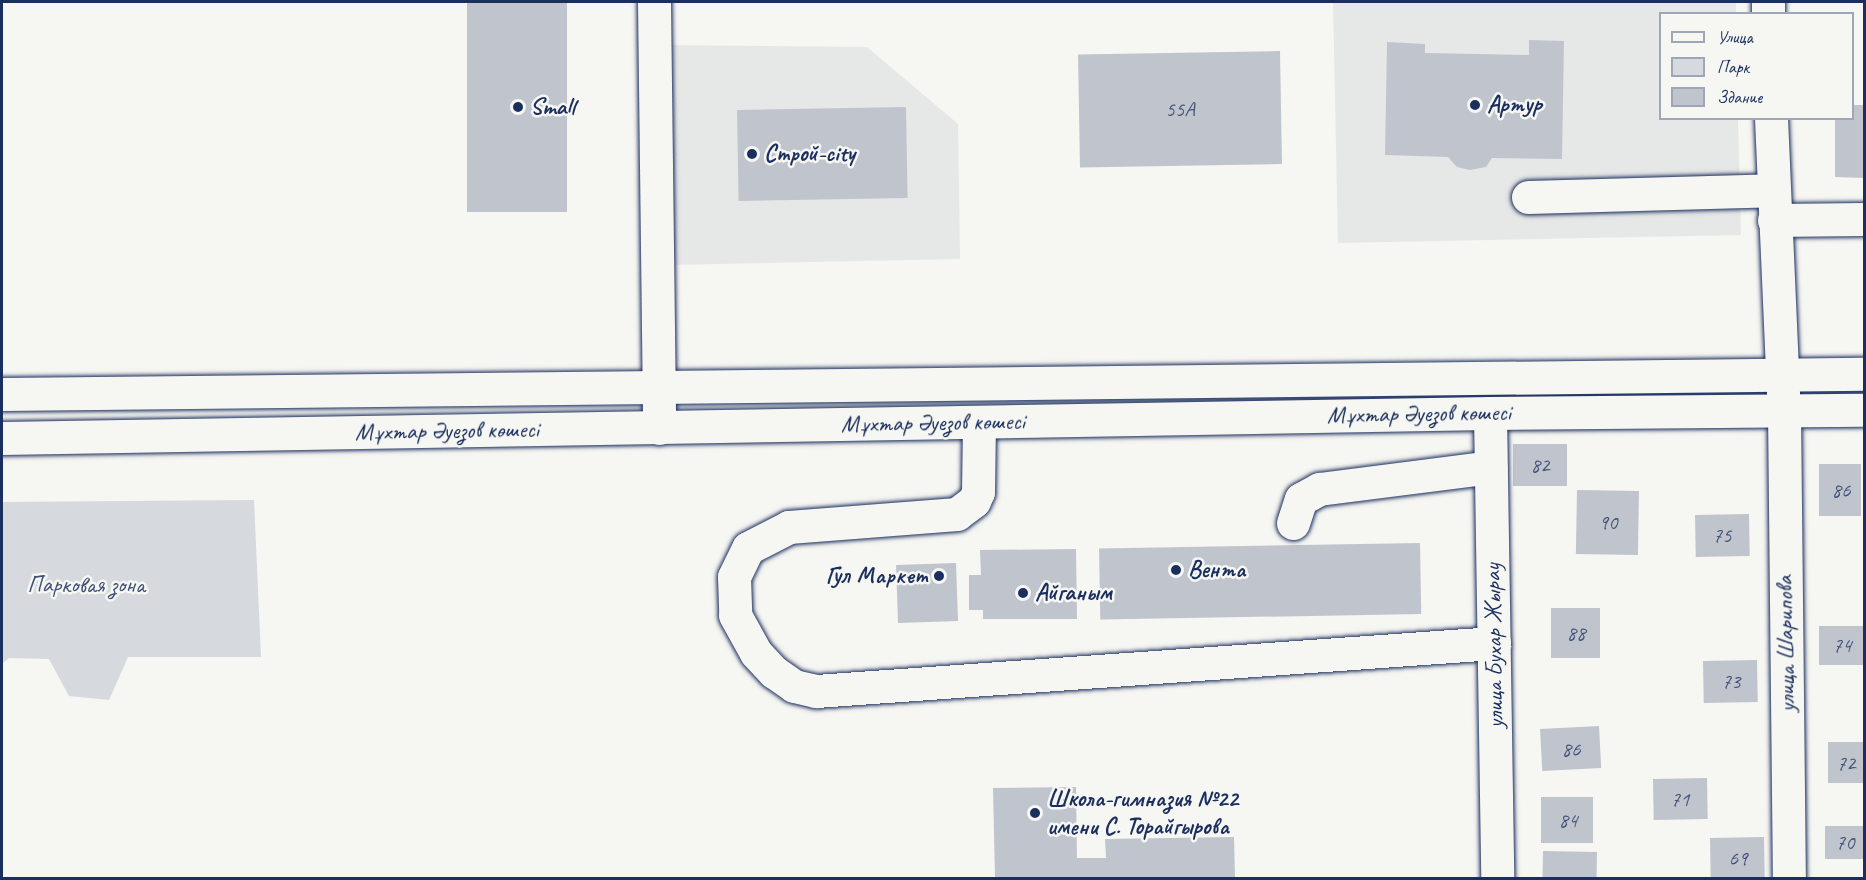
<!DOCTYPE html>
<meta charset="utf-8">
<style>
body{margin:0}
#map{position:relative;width:1866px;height:880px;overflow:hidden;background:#f6f6f2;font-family:Caveat,sans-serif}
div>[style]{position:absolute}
.built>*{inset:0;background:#e6e7e7}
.green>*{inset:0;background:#d6d9dd}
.building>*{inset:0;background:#c0c4cd;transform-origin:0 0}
.roads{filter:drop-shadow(0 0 2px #1b2f5e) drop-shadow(0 0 2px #1b2f5e)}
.minor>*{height:33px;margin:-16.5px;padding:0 16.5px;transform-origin:16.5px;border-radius:16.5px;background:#f6f6f2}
.major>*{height:33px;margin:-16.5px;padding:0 16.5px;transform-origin:16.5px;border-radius:16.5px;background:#f6f6f2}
.dots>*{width:16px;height:16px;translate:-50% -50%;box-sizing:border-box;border:3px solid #f6f6f2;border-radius:50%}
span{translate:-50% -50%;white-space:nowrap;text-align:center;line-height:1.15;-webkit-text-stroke:5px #f6f6f2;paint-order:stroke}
.number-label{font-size:21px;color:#44547a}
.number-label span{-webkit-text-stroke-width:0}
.poi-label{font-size:24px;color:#1b2f5e;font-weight:700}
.left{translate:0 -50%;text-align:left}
.right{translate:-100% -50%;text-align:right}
.street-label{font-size:24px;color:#1b2f5e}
.park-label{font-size:24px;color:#405177}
.frame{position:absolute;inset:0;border:3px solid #1b2f5e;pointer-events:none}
.legend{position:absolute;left:1659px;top:12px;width:195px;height:108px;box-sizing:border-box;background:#f6f6f2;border:2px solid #9ea6b7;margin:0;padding:8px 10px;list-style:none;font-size:18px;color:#1b2f5e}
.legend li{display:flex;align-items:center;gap:12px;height:30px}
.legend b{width:30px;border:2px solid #9ea6b7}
</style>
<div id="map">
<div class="built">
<div style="clip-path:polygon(1333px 2px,1736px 2px,1736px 13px,1660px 14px,1660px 118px,1738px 119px,1741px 235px,1338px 243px)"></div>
<div style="clip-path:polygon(665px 45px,867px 47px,958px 124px,960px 259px,667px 265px)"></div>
</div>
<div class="green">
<div style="clip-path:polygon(254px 500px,261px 657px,128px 657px,109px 700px,69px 696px,49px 659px,9px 658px,2px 664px,2px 502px)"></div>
</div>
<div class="building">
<div style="left:467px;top:2px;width:100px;height:210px"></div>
<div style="clip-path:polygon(1529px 40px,1564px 41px,1562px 159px,1492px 158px,1486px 167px,1470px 170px,1457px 167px,1448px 157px,1385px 155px,1387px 42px,1425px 44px,1425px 53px,1529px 55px)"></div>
<div style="left:1280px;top:51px;width:113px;height:202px;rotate:89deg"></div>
<div style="clip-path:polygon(1852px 105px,1864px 105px,1864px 178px,1835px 177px,1835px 118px,1852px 118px)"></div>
<div style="left:906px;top:107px;width:91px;height:169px;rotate:89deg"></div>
<div style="left:1513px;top:444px;width:54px;height:42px"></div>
<div style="left:1819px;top:464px;width:42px;height:52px"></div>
<div style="left:1577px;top:490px;width:62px;height:64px;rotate:1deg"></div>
<div style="left:1749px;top:514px;width:42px;height:54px;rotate:89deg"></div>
<div style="left:1420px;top:543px;width:71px;height:321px;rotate:89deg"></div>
<div style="clip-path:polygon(1076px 549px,1077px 619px,983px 619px,983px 610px,969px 610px,969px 575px,981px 575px,980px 550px)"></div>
<div style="left:956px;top:563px;width:58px;height:60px;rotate:88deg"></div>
<div style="left:1600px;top:608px;width:50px;height:49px;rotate:90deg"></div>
<div style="left:1819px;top:626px;width:45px;height:39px"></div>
<div style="left:1757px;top:660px;width:42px;height:54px;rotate:89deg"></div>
<div style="left:1599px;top:726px;width:42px;height:59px;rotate:87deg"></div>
<div style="left:1864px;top:742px;width:41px;height:36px;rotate:90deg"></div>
<div style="left:1707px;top:778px;width:41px;height:54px;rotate:89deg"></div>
<div style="clip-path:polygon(1076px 787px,1077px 858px,1106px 858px,1105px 839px,1234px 837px,1235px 878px,995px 878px,993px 788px)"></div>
<div style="left:1541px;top:797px;width:52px;height:46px"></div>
<div style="left:1825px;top:826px;width:39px;height:33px"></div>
<div style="left:1764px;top:837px;width:41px;height:54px;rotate:89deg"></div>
<div style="left:1543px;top:851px;width:54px;height:27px;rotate:1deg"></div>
</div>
<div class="roads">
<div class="minor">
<div style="left:654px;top:2px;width:426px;rotate:89.3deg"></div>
<div style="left:1768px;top:2px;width:12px;rotate:90deg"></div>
<div style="left:1771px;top:118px;width:292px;rotate:87.5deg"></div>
<div style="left:1784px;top:410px;width:468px;rotate:89.4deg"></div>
<div style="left:1528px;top:197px;width:245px;rotate:-1.6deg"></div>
<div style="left:1774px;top:220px;width:90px;rotate:-0.6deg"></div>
<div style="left:1490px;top:413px;width:465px;rotate:89.1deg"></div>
<div style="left:979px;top:422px;width:70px;rotate:90.8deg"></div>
<div style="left:978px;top:492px;width:10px;rotate:114deg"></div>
<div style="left:974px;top:501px;width:21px;rotate:143deg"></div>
<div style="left:957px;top:514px;width:169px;rotate:175.6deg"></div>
<div style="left:789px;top:527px;width:46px;rotate:152.9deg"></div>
<div style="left:748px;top:548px;width:32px;rotate:116deg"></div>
<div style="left:734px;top:577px;width:38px;rotate:88deg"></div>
<div style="left:735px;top:615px;width:43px;rotate:61.1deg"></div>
<div style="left:756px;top:653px;width:26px;rotate:47deg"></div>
<div style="left:774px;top:672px;width:24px;rotate:35deg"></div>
<div style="left:794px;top:686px;width:23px;rotate:13deg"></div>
<div style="left:816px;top:691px;width:680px;rotate:-4.05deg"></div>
<div style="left:1293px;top:523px;width:25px;rotate:-72deg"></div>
<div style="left:1301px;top:499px;width:21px;rotate:-29deg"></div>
<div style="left:1319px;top:489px;width:173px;rotate:-7.3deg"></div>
</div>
<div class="major">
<div style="left:2px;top:394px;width:1862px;rotate:-0.62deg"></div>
<div style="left:2px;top:438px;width:1488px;rotate:-0.96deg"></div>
<div style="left:1490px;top:413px;width:374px;rotate:-0.5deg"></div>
</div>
</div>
<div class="dots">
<div style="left:1475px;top:105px;background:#1b2f5e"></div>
<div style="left:518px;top:107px;background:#1b2f5e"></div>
<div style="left:752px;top:154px;background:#1b2f5e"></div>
<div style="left:1176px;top:570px;background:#1b2f5e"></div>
<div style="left:939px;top:576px;background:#1b2f5e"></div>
<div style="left:1023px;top:593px;background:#1b2f5e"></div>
<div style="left:1035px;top:813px;background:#1b2f5e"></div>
</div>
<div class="number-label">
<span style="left:1180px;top:109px">55А</span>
<span style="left:1540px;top:465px">82</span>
<span style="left:1841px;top:490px">86</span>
<span style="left:1608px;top:522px">90</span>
<span style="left:1722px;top:535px">75</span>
<span style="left:1576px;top:633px">88</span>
<span style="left:1842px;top:645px">74</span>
<span style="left:1731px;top:681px">73</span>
<span style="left:1571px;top:749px">86</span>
<span style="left:1846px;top:763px">72</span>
<span style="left:1680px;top:799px">71</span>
<span style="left:1568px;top:820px">84</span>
<span style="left:1845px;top:842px">70</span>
<span style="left:1738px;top:858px">69</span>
</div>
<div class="poi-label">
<span class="left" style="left:1487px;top:105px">Артур</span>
<span class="left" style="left:530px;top:107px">Small</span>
<span class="left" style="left:764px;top:154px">Строй-city</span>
<span class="left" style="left:1188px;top:570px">Вента</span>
<span class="right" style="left:927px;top:576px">Гул Маркет</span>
<span class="left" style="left:1035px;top:593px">Айганым</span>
<span class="left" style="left:1047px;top:813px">Школа-гимназия №22<br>имени С. Торайгырова</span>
</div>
<div class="street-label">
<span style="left:1419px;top:414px;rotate:-1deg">Мұхтар Әуезов көшесі</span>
<span style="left:933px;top:423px;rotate:-1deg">Мұхтар Әуезов көшесі</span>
<span style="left:447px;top:431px;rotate:-1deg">Мұхтар Әуезов көшесі</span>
<span style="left:1786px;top:644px;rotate:-91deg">улица Шарипова</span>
<span style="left:1494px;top:646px;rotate:-91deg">улица Бухар Жырау</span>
</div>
<div class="park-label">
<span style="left:86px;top:585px">Парковая зона</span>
</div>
<div class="frame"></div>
<ul class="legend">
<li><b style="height:8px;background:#f6f6f2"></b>Улица</li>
<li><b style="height:16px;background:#d6d9dd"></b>Парк</li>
<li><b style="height:16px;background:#c0c4cd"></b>Здание</li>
</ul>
</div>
